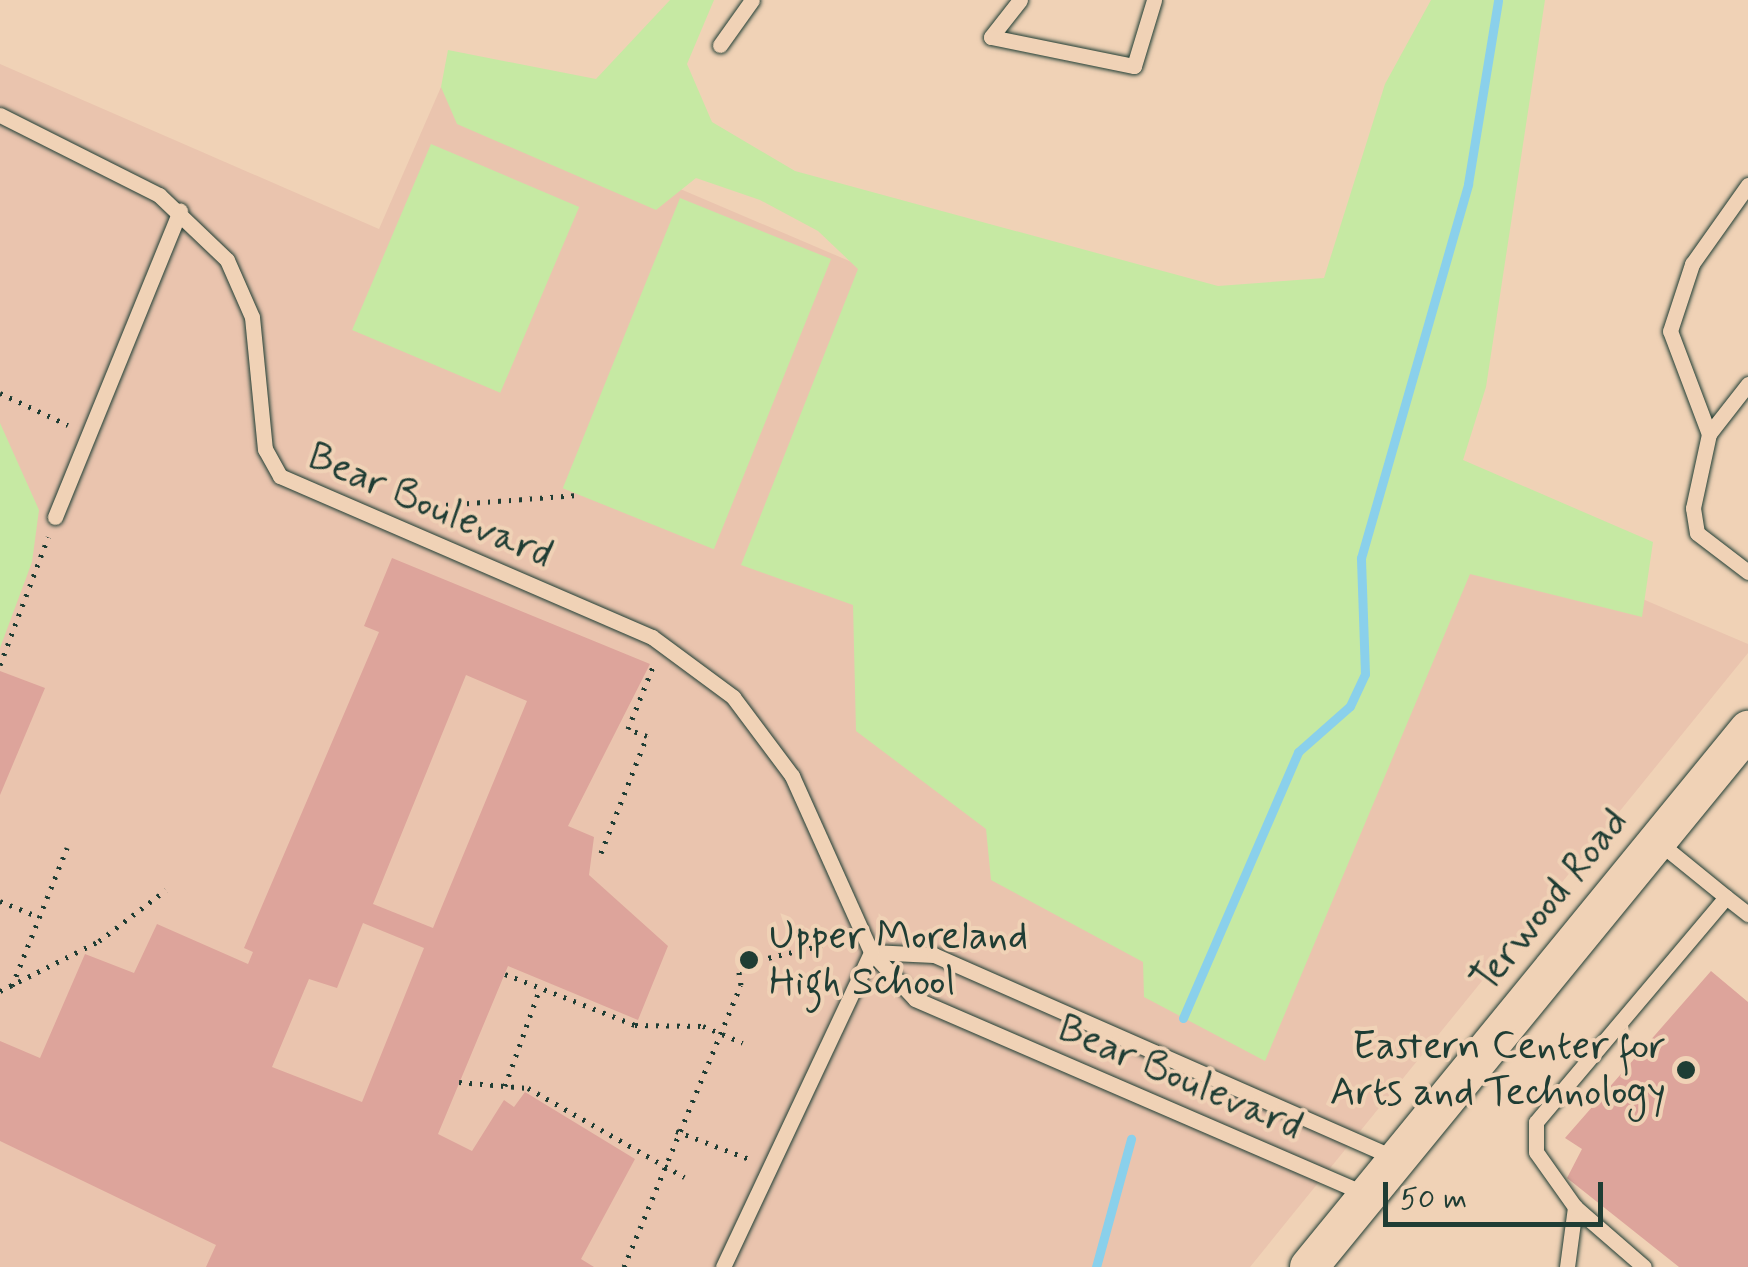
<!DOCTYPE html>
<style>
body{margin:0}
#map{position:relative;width:1748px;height:1267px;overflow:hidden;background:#f0d2b6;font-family:Mynerve,sans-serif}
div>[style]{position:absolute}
.built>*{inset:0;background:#eac4ae}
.green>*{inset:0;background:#c6e9a3;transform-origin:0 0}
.stream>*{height:9px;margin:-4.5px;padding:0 4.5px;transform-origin:4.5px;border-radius:4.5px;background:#8ad0eb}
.building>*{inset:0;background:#dda49b}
.path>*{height:5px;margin-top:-2.5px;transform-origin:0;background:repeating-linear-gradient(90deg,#1f3d34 0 2.5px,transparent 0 10.5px)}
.roads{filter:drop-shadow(0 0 2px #1f3d34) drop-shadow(0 0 2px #1f3d34)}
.service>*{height:15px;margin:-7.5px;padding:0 7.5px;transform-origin:7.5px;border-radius:7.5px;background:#f0d2b6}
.tertiary>*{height:38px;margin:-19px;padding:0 19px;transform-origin:19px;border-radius:19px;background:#f0d2b6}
.dots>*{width:28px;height:28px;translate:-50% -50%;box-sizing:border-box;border:5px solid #f0d2b6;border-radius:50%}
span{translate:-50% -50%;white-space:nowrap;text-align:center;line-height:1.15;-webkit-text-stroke:8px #f0d2b6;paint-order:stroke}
.street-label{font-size:40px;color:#1f3d34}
.poi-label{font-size:40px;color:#1f3d34}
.left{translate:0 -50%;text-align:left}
.right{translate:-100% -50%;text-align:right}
.scale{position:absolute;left:1383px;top:1182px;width:220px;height:45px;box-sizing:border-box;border:5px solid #1f3d34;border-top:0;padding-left:12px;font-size:30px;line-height:35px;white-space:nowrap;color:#1f3d34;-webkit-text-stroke:8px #f0d2b6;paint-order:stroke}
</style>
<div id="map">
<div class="built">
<div style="clip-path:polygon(0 64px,379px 229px,441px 87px,1748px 644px,1748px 653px,1250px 1267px,0 1267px)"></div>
</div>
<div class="green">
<div style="clip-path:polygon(670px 0,714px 0,687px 64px,712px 122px,795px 171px,1218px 286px,1324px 278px,1385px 84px,1431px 0,1545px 0,1486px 387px,1463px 460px,1653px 542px,1642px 617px,1470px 574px,1265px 1061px,1144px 997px,1143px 962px,991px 880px,986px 829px,856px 731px,853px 605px,741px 565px,858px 269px,818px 231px,760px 200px,696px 178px,656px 210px,457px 124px,441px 87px,448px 50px,596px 79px)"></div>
<div style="left:431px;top:144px;width:161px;height:202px;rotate:23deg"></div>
<div style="left:680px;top:198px;width:163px;height:313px;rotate:22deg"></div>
<div style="clip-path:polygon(0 423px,39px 510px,32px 562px,0 648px)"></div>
</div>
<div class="stream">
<div style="left:1183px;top:1018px;width:290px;rotate:-66.6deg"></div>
<div style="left:1298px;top:752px;width:69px;rotate:-41.5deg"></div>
<div style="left:1350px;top:706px;width:35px;rotate:-65deg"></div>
<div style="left:1365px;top:674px;width:116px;rotate:-92deg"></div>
<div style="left:1361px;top:558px;width:389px;rotate:-74deg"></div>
<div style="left:1468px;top:184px;width:186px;rotate:-80.7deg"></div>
<div style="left:1096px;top:1267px;width:133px;rotate:-74.7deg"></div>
</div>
<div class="building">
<div style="clip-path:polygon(evenodd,392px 558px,650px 664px,568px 826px,594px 837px,589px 875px,668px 946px,638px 1020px,508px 966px,438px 1134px,472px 1151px,504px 1100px,514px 1107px,525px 1092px,635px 1159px,581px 1259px,594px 1267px,206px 1267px,216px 1245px,0 1141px,0 1041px,40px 1058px,85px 954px,134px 973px,157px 924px,248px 964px,253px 952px,244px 948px,379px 632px,364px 626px,392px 558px,466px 675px,527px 701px,433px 928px,373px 904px,466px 675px,392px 558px,363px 923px,424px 948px,362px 1102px,272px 1067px,309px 979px,337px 988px,363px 923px)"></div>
<div style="clip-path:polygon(0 671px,45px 688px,0 795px)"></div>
<div style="clip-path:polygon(1711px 971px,1748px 1002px,1748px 1267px,1679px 1267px,1567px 1178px,1582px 1149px,1565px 1138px)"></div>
</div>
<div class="path">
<div style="left:0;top:393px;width:75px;rotate:25.2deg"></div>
<div style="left:404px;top:508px;width:174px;rotate:-4.3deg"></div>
<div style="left:0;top:665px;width:137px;rotate:-69.4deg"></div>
<div style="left:601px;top:853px;width:126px;rotate:-68.5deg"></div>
<div style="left:647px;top:736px;width:20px;rotate:-160deg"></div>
<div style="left:628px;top:729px;width:70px;rotate:-68.2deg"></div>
<div style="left:0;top:901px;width:42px;rotate:22.3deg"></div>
<div style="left:505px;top:974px;width:140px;rotate:21.4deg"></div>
<div style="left:635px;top:1025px;width:68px;rotate:0.8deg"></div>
<div style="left:703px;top:1026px;width:43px;rotate:23deg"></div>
<div style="left:12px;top:986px;width:149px;rotate:-68.3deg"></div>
<div style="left:0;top:991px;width:111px;rotate:-26.8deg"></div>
<div style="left:99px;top:941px;width:84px;rotate:-37.3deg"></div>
<div style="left:459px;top:1082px;width:69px;rotate:5deg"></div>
<div style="left:528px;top:1088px;width:180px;rotate:29.7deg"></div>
<div style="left:505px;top:1086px;width:104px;rotate:-70.3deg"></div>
<div style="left:676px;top:1131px;width:81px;rotate:20.9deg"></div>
<div style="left:624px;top:1267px;width:305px;rotate:-67.5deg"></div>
<div style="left:741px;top:985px;width:20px;rotate:-99deg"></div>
<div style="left:738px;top:965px;width:96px;rotate:-13.3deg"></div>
</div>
<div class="roads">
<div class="service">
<div style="left:1020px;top:0;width:47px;rotate:128.1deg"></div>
<div style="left:991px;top:37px;width:146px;rotate:11.5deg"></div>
<div style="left:1134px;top:66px;width:69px;rotate:-73.1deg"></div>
<div style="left:720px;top:45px;width:55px;rotate:-54.6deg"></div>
<div style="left:0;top:115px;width:178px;rotate:26.7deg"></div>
<div style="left:159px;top:195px;width:94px;rotate:43.7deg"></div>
<div style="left:227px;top:260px;width:62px;rotate:66.3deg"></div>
<div style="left:252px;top:317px;width:133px;rotate:84.4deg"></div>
<div style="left:265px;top:449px;width:31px;rotate:61deg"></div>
<div style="left:280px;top:476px;width:405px;rotate:23.4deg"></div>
<div style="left:652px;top:637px;width:101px;rotate:36.5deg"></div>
<div style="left:733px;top:697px;width:99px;rotate:53.2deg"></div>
<div style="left:792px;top:776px;width:193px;rotate:65.8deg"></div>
<div style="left:871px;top:952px;width:64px;rotate:46.9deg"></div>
<div style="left:915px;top:999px;width:494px;rotate:23.4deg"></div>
<div style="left:1748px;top:384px;width:63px;rotate:128deg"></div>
<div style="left:1709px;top:434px;width:76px;rotate:102.2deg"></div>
<div style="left:1693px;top:508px;width:25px;rotate:81deg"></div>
<div style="left:1697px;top:533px;width:64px;rotate:37.4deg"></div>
<div style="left:1709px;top:434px;width:110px;rotate:-110.7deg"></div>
<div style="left:1670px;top:331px;width:71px;rotate:-71.8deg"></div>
<div style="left:1692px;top:264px;width:97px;rotate:-54.7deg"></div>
<div style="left:55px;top:517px;width:331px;rotate:-67.8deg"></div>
<div style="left:1726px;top:897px;width:28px;rotate:38deg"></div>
<div style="left:871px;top:952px;width:63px;rotate:2.7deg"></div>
<div style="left:934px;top:955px;width:504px;rotate:23.77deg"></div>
<div style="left:1575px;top:1207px;width:91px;rotate:41deg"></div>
<div style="left:723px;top:1267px;width:348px;rotate:-64.8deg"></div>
<div style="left:1567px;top:1267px;width:61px;rotate:-82.4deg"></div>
<div style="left:1575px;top:1207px;width:67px;rotate:-125.3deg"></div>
<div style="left:1536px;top:1152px;width:30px;rotate:-90deg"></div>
<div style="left:1536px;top:1122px;width:294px;rotate:-49.8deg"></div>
<div style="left:1726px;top:897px;width:89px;rotate:-140.9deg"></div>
</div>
<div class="tertiary">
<div style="left:1309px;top:1267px;width:694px;rotate:-50.73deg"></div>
</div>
</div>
<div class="dots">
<div style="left:749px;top:960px;background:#1f3d34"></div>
<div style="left:1686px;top:1070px;background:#1f3d34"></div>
</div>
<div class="street-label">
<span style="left:430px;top:506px;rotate:23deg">Bear Boulevard</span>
<span style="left:1550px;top:901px;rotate:-51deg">Terwood Road</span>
<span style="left:1180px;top:1078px;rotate:23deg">Bear Boulevard</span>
</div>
<div class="poi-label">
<span class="left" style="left:769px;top:960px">Upper Moreland<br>High School</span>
<span class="right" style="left:1666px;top:1070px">Eastern Center for<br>Arts and Technology</span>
</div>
<div class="scale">50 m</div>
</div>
